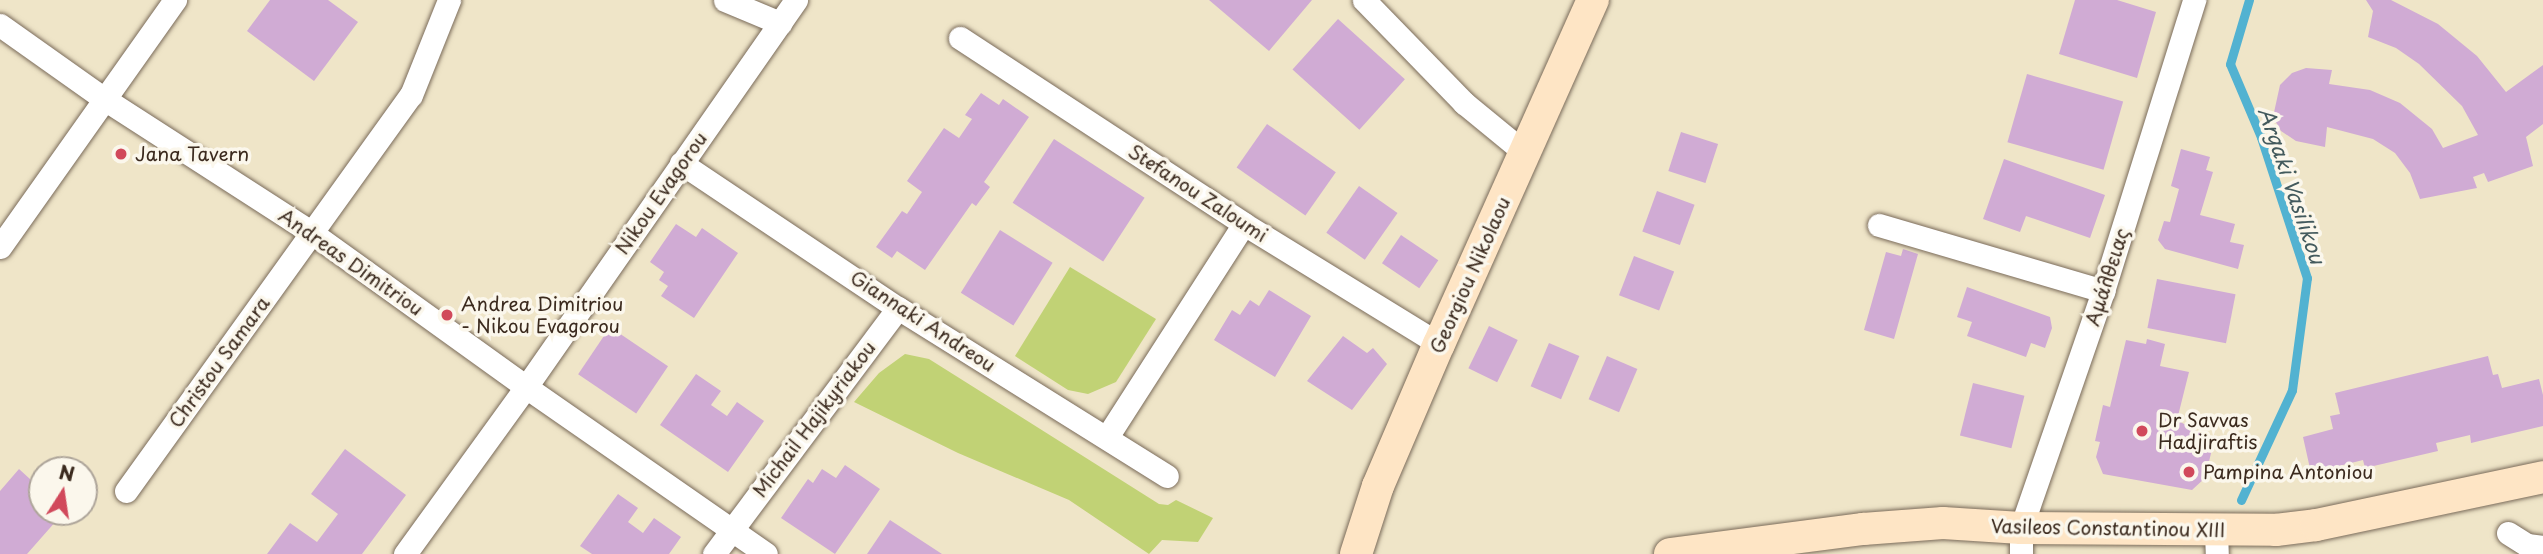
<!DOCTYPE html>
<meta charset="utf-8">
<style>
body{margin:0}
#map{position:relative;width:2543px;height:554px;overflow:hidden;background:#efe5c8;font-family:"Playpen Sans",sans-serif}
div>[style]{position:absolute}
.green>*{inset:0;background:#c1d275}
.stream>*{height:9px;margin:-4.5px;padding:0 4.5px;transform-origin:4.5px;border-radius:4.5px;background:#52b2d1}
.building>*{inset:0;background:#d0abd4;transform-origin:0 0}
.roads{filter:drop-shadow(0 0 2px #7a6b5a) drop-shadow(0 0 2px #7a6b5a)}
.street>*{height:23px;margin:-11.5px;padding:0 11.5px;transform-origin:11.5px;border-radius:11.5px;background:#fff}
.secondary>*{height:32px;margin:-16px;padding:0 16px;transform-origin:16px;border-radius:16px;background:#fee5c5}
.dots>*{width:19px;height:19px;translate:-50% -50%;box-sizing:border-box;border:4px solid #fbf7ec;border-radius:50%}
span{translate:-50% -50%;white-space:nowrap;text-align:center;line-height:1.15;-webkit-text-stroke:7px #fbf7ec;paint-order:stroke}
.poi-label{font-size:19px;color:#3b2a1e}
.left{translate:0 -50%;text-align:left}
.street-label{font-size:19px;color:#3b2a1e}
.water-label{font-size:21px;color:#435a5d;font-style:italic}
.north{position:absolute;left:28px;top:456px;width:70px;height:70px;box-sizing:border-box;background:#fbf7ec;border:2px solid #aea59a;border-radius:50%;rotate:12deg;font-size:19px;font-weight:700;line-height:28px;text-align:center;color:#3b2a1e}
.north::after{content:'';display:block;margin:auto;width:24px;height:32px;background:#d1495b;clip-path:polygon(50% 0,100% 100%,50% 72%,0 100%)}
</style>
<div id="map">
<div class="green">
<div style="clip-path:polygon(1070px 267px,1156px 319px,1116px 382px,1088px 394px,1068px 390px,1015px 356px)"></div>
<div style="clip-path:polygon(905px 354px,929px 359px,1159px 504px,1168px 505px,1176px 500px,1213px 518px,1198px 542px,1162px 540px,1149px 554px,1069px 500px,958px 453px,854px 402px,879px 373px)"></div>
</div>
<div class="stream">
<div style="left:2241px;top:500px;width:121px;rotate:-65.1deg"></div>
<div style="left:2292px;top:390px;width:113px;rotate:-82.4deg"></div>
<div style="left:2307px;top:278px;width:148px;rotate:-108.1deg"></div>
<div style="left:2261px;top:137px;width:79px;rotate:-113deg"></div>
<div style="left:2230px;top:64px;width:67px;rotate:-73.5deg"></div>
</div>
<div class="building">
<div style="clip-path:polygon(270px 0,328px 0,358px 22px,314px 81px,247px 31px)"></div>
<div style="clip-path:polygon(1209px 0,1312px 0,1269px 51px)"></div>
<div style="clip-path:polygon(2075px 0,2117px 0,2156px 12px,2137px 78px,2059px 54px)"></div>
<div style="clip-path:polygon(2366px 0,2391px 0,2438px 24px,2477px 56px,2506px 92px,2543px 65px,2543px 124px,2526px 137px,2533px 166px,2488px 182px,2484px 173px,2473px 177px,2477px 188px,2420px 199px,2410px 173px,2395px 153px,2373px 139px,2327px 127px,2325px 147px,2296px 141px,2281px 131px,2273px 117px,2280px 85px,2292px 73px,2306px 68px,2332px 70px,2329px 84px,2370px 90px,2400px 103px,2432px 129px,2443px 148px,2478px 135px,2462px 106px,2419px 64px,2396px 48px,2368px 37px,2373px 11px)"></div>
<div style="left:1338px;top:19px;width:90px;height:68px;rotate:42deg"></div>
<div style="left:2027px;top:74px;width:100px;height:71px;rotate:16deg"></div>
<div style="clip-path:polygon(981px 93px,999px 105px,1003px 99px,1029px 117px,984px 182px,990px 187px,976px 206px,972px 203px,925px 270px,897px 251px,892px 258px,876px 247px,902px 211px,907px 214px,922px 192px,907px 181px,944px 128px,959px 138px,972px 119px,965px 115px)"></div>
<div style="left:1267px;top:124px;width:84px;height:53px;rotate:35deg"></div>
<div style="left:1681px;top:132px;width:39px;height:41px;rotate:18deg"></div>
<div style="left:1054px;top:139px;width:108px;height:76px;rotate:33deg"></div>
<div style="clip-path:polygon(2181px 149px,2210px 157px,2206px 170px,2213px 172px,2200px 215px,2235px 224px,2230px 242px,2244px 245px,2238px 269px,2165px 249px,2158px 240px,2164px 221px,2170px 222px,2179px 189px,2171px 186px)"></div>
<div style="clip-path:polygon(2004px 159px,2105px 195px,2090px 238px,2026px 216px,2020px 232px,1983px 219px)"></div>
<div style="left:1359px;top:186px;width:47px;height:57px;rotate:35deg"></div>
<div style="left:1657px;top:191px;width:40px;height:43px;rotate:20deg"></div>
<div style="clip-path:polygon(676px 224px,696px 237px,702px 228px,738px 253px,694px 318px,661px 296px,668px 286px,659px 280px,664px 272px,650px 262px)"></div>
<div style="left:1000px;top:230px;width:62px;height:74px;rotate:32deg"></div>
<div style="left:1401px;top:235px;width:45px;height:34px;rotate:34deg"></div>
<div style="clip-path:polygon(1903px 249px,1918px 254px,1894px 339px,1864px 330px,1886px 252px,1901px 256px)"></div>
<div style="left:1634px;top:256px;width:43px;height:42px;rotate:21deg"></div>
<div style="left:2157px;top:279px;width:80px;height:50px;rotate:11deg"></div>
<div style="clip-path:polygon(1967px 287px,2050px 317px,2052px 328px,2045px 348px,2031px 343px,2026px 357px,1967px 336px,1972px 322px,1957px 317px)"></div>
<div style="clip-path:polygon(1269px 290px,1311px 316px,1275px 377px,1214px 340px,1232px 310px,1240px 315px,1250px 300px,1259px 306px)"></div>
<div style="left:1489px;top:326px;width:32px;height:47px;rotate:26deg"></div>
<div style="left:610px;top:327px;width:70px;height:57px;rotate:34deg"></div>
<div style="clip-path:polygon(1343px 336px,1367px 353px,1373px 348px,1387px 364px,1352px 410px,1307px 381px)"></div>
<div style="clip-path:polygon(2147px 339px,2165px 344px,2160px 366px,2189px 372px,2177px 420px,2214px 441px,2205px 478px,2192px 490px,2103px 474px,2096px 457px,2100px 442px,2095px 441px,2103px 405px,2110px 407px,2126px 340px,2146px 344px)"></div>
<div style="left:1549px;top:343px;width:33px;height:47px;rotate:23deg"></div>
<div style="left:1607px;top:356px;width:33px;height:47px;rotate:23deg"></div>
<div style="clip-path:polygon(2488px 356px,2493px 375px,2498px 374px,2502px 388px,2539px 379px,2543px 395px,2543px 426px,2471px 443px,2470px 435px,2436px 443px,2438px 451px,2365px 468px,2363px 460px,2311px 473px,2303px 437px,2333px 429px,2330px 416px,2340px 414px,2335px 393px)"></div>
<div style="clip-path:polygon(696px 374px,721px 391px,711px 405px,727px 416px,737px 402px,764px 421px,728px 472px,660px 425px)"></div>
<div style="left:1973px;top:383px;width:53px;height:54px;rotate:14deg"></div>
<div style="clip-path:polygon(345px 449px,406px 495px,362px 554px,267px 554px,290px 523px,317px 542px,338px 514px,311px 494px)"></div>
<div style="clip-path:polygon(845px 465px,880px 489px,835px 554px,781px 518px,808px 479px,813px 483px,822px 469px,836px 478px)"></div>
<div style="clip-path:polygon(19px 469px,42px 490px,42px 512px,64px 512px,27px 554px,0 554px,0 491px)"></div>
<div style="clip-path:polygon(618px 494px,638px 508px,628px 522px,643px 533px,654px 518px,681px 537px,669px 554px,592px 554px,580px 546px)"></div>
<div style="clip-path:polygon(890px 520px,942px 554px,867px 554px)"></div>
</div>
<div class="roads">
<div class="street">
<div style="left:725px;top:0;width:60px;rotate:22.7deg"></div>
<div style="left:1364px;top:0;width:144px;rotate:45.8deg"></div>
<div style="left:1464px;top:103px;width:79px;rotate:39.3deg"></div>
<div style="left:0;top:25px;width:130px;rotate:35.3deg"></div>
<div style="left:106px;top:100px;width:245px;rotate:32.8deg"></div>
<div style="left:312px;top:233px;width:264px;rotate:35.7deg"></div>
<div style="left:526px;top:387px;width:292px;rotate:34.8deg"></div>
<div style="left:960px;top:38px;width:339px;rotate:33.2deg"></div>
<div style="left:1244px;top:224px;width:229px;rotate:31.6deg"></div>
<div style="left:681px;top:163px;width:261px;rotate:33.8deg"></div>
<div style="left:898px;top:308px;width:317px;rotate:32deg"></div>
<div style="left:1879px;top:225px;width:234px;rotate:16.4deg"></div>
<div style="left:0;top:247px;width:303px;rotate:-54.7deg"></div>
<div style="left:1107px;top:437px;width:253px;rotate:-57.3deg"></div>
<div style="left:126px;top:491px;width:488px;rotate:-54.3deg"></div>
<div style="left:411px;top:95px;width:102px;rotate:-68.2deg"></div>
<div style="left:2216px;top:531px;width:23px;rotate:88deg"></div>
<div style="left:2508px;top:533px;width:22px;rotate:32deg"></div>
<div style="left:2527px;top:545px;width:16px;rotate:7deg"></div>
<div style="left:405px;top:554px;width:206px;rotate:-54.1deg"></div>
<div style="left:526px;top:387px;width:472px;rotate:-55.1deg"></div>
<div style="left:714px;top:554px;width:307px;rotate:-53.2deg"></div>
<div style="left:2021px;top:554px;width:26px;rotate:-90deg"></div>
<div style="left:2021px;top:528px;width:251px;rotate:-70.9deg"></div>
<div style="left:2103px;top:291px;width:305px;rotate:-72.6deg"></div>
</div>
<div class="secondary">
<div style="left:1356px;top:554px;width:71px;rotate:-72.1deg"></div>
<div style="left:1378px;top:486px;width:155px;rotate:-66.8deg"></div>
<div style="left:1439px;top:344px;width:377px;rotate:-65.9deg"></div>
<div style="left:1670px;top:554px;width:195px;rotate:-7.4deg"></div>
<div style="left:1863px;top:529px;width:80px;rotate:-4.3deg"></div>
<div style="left:1943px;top:523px;width:78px;rotate:3.7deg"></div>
<div style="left:2021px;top:528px;width:255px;rotate:0.4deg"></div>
<div style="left:2276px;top:530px;width:40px;rotate:-7.1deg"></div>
<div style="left:2316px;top:525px;width:232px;rotate:-11.9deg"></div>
</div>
</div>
<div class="dots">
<div style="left:121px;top:154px;background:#d1495b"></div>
<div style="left:447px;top:315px;background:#d1495b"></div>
<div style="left:2142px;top:431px;background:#d1495b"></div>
<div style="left:2189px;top:472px;background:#d1495b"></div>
</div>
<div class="poi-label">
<span class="left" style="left:135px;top:154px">Jana Tavern</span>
<span class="left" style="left:461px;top:315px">Andrea Dimitriou<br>- Nikou Evagorou</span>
<span class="left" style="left:2158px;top:431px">Dr Savvas<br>Hadjiraftis</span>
<span class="left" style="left:2203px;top:472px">Pampina Antoniou</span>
</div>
<div class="street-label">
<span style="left:661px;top:193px;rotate:-55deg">Nikou Evagorou</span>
<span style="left:1198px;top:193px;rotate:33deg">Stefanou Zaloumi</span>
<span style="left:351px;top:262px;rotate:35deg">Andreas Dimitriou</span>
<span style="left:1470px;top:275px;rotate:-66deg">Georgiou Nikolaou</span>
<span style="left:2107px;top:277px;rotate:-72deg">Αμάλθειας</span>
<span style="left:923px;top:321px;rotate:33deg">Giannaki Andreou</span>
<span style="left:219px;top:362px;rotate:-54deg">Christou Samara</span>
<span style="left:814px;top:419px;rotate:-53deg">Michail Hajikyriakou</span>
<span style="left:2108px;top:528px;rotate:1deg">Vasileos Constantinou XIII</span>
</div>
<div class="water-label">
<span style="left:2293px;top:185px;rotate:71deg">Argaki Vasilikou</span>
</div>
<div class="north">N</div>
</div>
